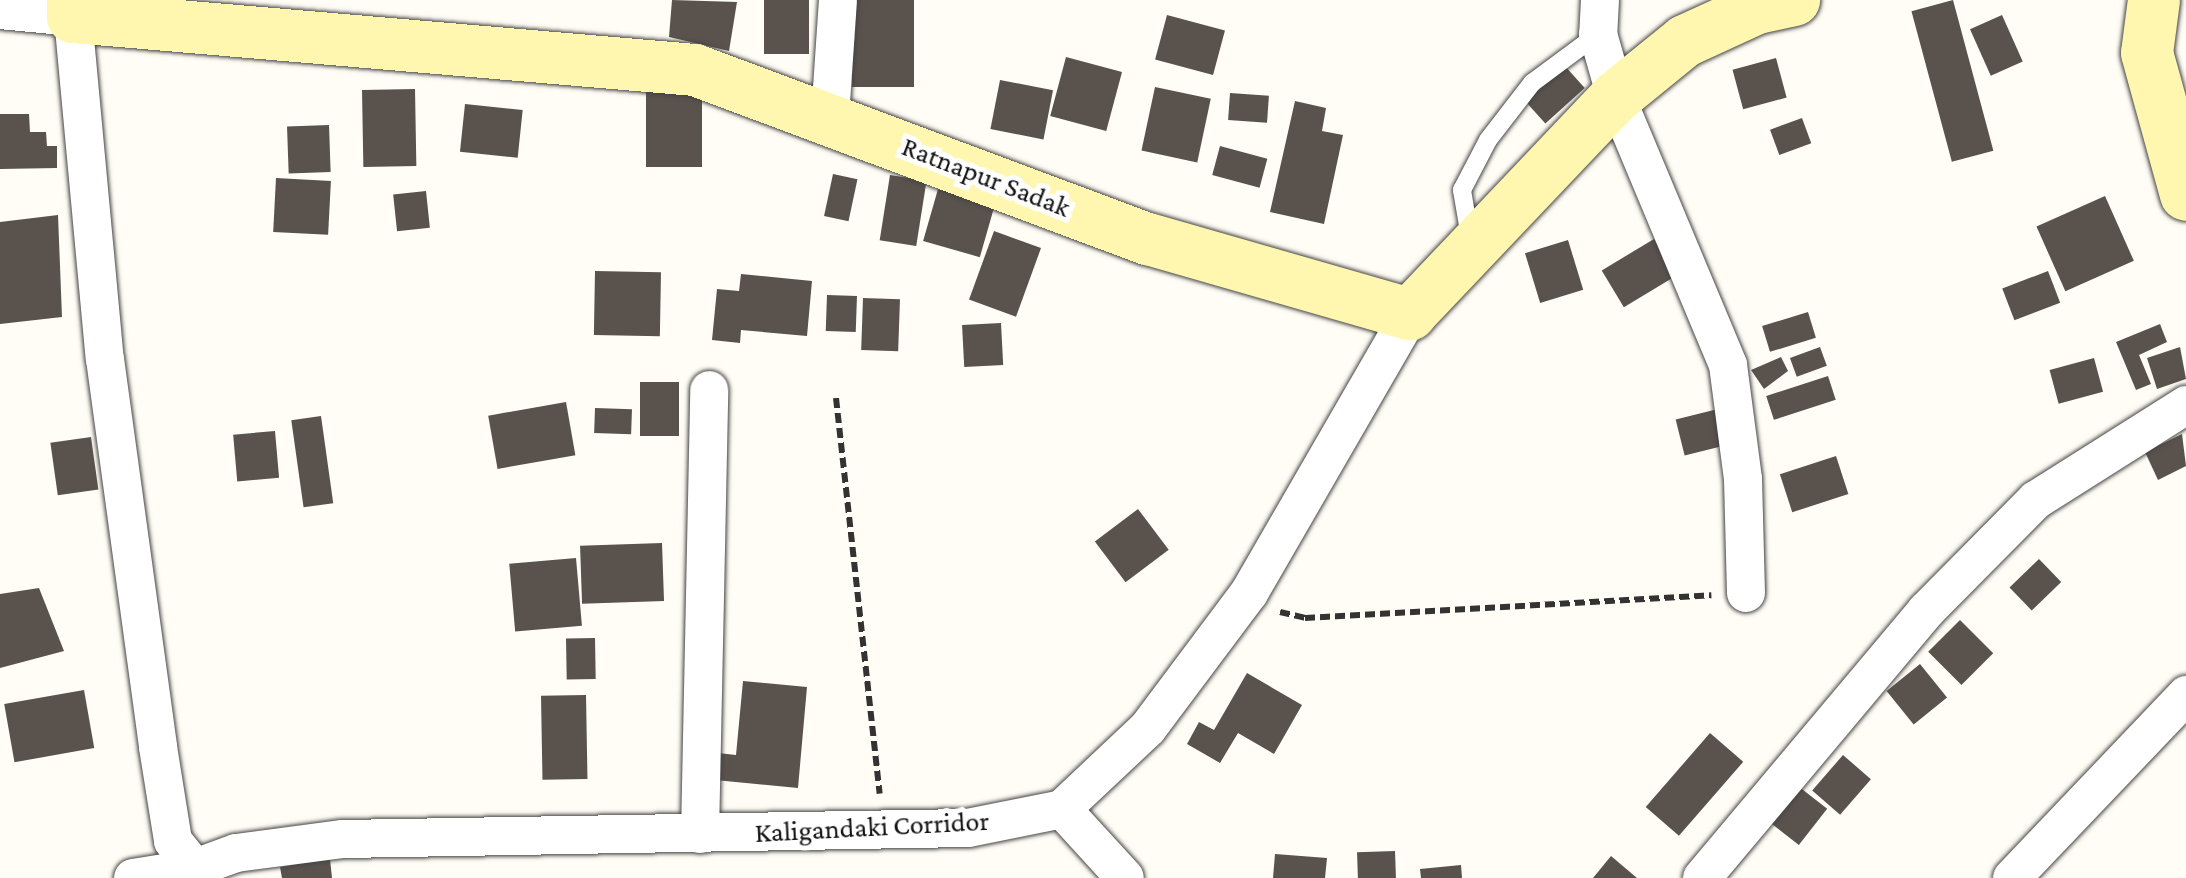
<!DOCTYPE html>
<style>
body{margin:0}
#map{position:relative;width:2186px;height:878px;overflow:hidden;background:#fffdf5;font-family:"Crimson Pro",serif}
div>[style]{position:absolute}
.building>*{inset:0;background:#5a524d;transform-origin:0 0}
.path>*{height:6px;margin-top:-3px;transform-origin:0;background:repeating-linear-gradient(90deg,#333 0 10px,transparent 0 15px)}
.roads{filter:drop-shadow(0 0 2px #444) drop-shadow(0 0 2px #444)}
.service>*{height:18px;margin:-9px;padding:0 9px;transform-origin:9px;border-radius:9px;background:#fff}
.minor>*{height:38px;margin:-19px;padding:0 19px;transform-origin:19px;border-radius:19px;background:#fff}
.secondary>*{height:52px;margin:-26px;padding:0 26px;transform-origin:26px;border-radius:26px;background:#fff6b0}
span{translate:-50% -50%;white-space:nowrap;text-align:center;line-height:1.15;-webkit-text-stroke:10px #fff;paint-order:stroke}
.street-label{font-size:28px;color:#111}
</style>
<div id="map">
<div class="building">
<div style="clip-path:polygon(672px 0,737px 2px,729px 51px,669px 37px)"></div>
<div style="left:764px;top:0;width:45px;height:54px"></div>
<div style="left:852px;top:0;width:62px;height:87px"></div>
<div style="left:1953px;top:0;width:156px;height:43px;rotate:75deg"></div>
<div style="left:1167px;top:15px;width:60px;height:46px;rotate:15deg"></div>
<div style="left:2002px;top:15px;width:51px;height:35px;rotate:66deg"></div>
<div style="left:1066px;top:57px;width:58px;height:61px;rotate:15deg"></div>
<div style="left:1776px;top:58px;width:41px;height:45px;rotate:75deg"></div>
<div style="left:1564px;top:65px;width:31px;height:53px;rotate:48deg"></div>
<div style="left:1000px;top:80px;width:54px;height:50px;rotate:11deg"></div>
<div style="left:646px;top:87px;width:56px;height:80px"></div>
<div style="left:1155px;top:87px;width:57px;height:65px;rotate:12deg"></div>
<div style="left:415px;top:89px;width:77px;height:53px;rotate:89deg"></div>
<div style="left:1230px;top:93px;width:39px;height:27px;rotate:4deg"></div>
<div style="clip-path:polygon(1295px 101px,1326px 108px,1322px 131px,1343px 135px,1324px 224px,1270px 212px)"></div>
<div style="left:465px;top:104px;width:58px;height:48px;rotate:6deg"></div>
<div style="clip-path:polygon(0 114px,29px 114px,30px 132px,46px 132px,47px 146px,57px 146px,57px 168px,0 169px)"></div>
<div style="left:1802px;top:118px;width:27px;height:34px;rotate:70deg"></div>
<div style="left:329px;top:125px;width:47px;height:42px;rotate:88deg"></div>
<div style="left:1220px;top:146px;width:49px;height:30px;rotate:15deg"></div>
<div style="left:833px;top:174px;width:25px;height:43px;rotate:12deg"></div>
<div style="left:890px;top:175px;width:37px;height:66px;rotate:9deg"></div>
<div style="left:276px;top:178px;width:55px;height:54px;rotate:3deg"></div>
<div style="left:938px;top:189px;width:59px;height:54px;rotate:16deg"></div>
<div style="left:426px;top:191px;width:37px;height:33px;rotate:84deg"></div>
<div style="left:2105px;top:196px;width:71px;height:75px;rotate:66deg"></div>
<div style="clip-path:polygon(58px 215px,62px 317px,0 324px,0 222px)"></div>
<div style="left:994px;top:231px;width:50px;height:73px;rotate:20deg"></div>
<div style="left:1654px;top:239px;width:43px;height:61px;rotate:59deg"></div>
<div style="left:1568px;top:240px;width:52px;height:45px;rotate:73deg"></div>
<div style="left:595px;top:271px;width:66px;height:64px;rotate:1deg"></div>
<div style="left:2048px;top:271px;width:34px;height:49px;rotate:69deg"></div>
<div style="clip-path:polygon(741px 274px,812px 281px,807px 336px,741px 330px,740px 343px,712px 340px,717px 289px,739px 291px)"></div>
<div style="left:827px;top:295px;width:30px;height:36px;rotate:2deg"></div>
<div style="left:863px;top:298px;width:37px;height:52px;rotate:2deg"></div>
<div style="left:1808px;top:312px;width:27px;height:48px;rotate:73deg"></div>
<div style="left:1001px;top:323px;width:42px;height:39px;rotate:87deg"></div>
<div style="clip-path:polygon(2160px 324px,2167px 342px,2139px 355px,2151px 384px,2136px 390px,2116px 342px)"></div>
<div style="left:1820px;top:347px;width:20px;height:32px;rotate:70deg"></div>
<div style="clip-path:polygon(2180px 347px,2186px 379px,2157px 389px,2147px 358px)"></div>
<div style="clip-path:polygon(1781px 357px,1788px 371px,1764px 389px,1751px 370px)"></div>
<div style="left:2094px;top:358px;width:35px;height:46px;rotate:75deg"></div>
<div style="left:1828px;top:376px;width:25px;height:65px;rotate:72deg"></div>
<div style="left:679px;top:382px;width:54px;height:39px;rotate:90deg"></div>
<div style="left:566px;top:402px;width:54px;height:79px;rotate:80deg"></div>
<div style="left:1730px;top:406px;width:37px;height:56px;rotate:76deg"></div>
<div style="left:595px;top:408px;width:37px;height:25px;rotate:2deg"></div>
<div style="left:321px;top:416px;width:88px;height:30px;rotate:82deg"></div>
<div style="left:275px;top:431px;width:47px;height:42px;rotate:85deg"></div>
<div style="clip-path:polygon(2182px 434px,2186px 466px,2158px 480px,2145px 452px)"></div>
<div style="left:91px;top:437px;width:53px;height:41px;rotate:82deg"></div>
<div style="left:1836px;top:456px;width:40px;height:59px;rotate:72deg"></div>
<div style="left:1138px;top:509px;width:51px;height:54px;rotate:53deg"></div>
<div style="left:662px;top:543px;width:58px;height:82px;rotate:88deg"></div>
<div style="left:576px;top:558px;width:68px;height:67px;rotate:85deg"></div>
<div style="left:2039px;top:559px;width:32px;height:41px;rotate:46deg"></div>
<div style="clip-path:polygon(39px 588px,64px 651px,0 668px,0 594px)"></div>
<div style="left:1960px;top:620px;width:47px;height:45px;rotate:45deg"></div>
<div style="left:595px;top:638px;width:41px;height:29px;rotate:89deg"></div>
<div style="left:1920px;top:664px;width:43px;height:43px;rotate:51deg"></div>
<div style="clip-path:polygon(1247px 673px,1302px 705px,1274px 754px,1238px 733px,1220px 763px,1187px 744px,1199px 722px,1214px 730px)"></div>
<div style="clip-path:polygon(743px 681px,807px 687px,798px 788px,715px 780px,718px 753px,736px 755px)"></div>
<div style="left:84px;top:690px;width:59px;height:81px;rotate:80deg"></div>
<div style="left:586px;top:695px;width:84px;height:45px;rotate:89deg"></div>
<div style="left:1710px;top:733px;width:44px;height:98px;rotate:41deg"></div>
<div style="left:1843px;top:755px;width:37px;height:47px;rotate:41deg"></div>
<div style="left:1798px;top:786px;width:37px;height:46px;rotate:38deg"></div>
<div style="left:1395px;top:851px;width:27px;height:38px;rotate:88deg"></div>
<div style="clip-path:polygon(1275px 854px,1327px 858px,1325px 878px,1273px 878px)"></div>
<div style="clip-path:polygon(1611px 856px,1637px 878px,1593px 878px)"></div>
<div style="clip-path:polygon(330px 859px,332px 878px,282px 878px,280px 867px)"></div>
<div style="clip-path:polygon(1461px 865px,1462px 878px,1421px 878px,1420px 869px)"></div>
</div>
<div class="path">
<div style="left:836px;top:398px;width:398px;rotate:83.7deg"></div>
<div style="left:1280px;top:612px;width:26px;rotate:13deg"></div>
<div style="left:1305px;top:618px;width:407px;rotate:-3.2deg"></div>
</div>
<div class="roads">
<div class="service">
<div style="left:1470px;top:237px;width:48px;rotate:-99.7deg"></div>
<div style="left:1462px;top:190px;width:56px;rotate:-62.5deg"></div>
<div style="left:1488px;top:140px;width:72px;rotate:-52.3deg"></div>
<div style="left:1532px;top:83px;width:82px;rotate:-36.6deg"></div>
</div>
<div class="minor">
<div style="left:1600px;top:0;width:34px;rotate:93deg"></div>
<div style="left:1598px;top:34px;width:66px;rotate:74.1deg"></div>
<div style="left:1616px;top:97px;width:290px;rotate:67.3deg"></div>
<div style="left:1728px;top:365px;width:115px;rotate:82.5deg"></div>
<div style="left:1743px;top:479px;width:114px;rotate:88.5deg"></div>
<div style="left:0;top:10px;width:73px;rotate:5.5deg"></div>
<div style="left:73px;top:17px;width:343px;rotate:84.7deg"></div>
<div style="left:105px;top:359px;width:392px;rotate:82.2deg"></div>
<div style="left:158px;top:747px;width:95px;rotate:80.9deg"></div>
<div style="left:173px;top:841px;width:35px;rotate:51deg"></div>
<div style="left:195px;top:868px;width:44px;rotate:-20.1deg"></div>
<div style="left:236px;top:853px;width:108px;rotate:-7.5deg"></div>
<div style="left:343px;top:839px;width:625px;rotate:-1.01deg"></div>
<div style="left:968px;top:828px;width:96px;rotate:-11.4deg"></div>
<div style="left:1062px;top:809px;width:118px;rotate:-43.3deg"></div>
<div style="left:1148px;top:728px;width:169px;rotate:-53.2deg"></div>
<div style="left:1249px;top:593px;width:322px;rotate:-60deg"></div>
<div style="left:830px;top:117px;width:117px;rotate:-86.1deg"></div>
<div style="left:1062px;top:809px;width:93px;rotate:47.6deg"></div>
<div style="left:700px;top:834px;width:444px;rotate:-88.8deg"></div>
<div style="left:133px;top:878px;width:63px;rotate:-9.2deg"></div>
<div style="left:195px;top:868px;width:13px;rotate:48deg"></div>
<div style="left:1702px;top:878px;width:349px;rotate:-50deg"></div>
<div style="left:1926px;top:611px;width:156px;rotate:-45.3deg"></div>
<div style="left:2036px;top:500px;width:178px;rotate:-32.3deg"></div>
<div style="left:2012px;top:878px;width:253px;rotate:-46.4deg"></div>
</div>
<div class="secondary">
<div style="left:73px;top:0;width:17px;rotate:90deg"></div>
<div style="left:73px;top:17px;width:624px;rotate:4.87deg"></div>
<div style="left:695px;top:70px;width:483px;rotate:20.5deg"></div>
<div style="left:1148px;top:239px;width:273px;rotate:16deg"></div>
<div style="left:1410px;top:314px;width:299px;rotate:-46.5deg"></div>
<div style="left:1616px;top:97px;width:89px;rotate:-39.1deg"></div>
<div style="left:1685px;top:41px;width:79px;rotate:-24.6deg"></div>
<div style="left:1757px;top:8px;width:38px;rotate:-12deg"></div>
<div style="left:2154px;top:0;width:53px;rotate:97.5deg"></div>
<div style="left:2147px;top:53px;width:147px;rotate:74.6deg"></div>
</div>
</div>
<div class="street-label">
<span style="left:986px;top:177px;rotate:21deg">Ratnapur Sadak</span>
<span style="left:872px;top:827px;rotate:-3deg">Kaligandaki Corridor</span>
</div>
</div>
